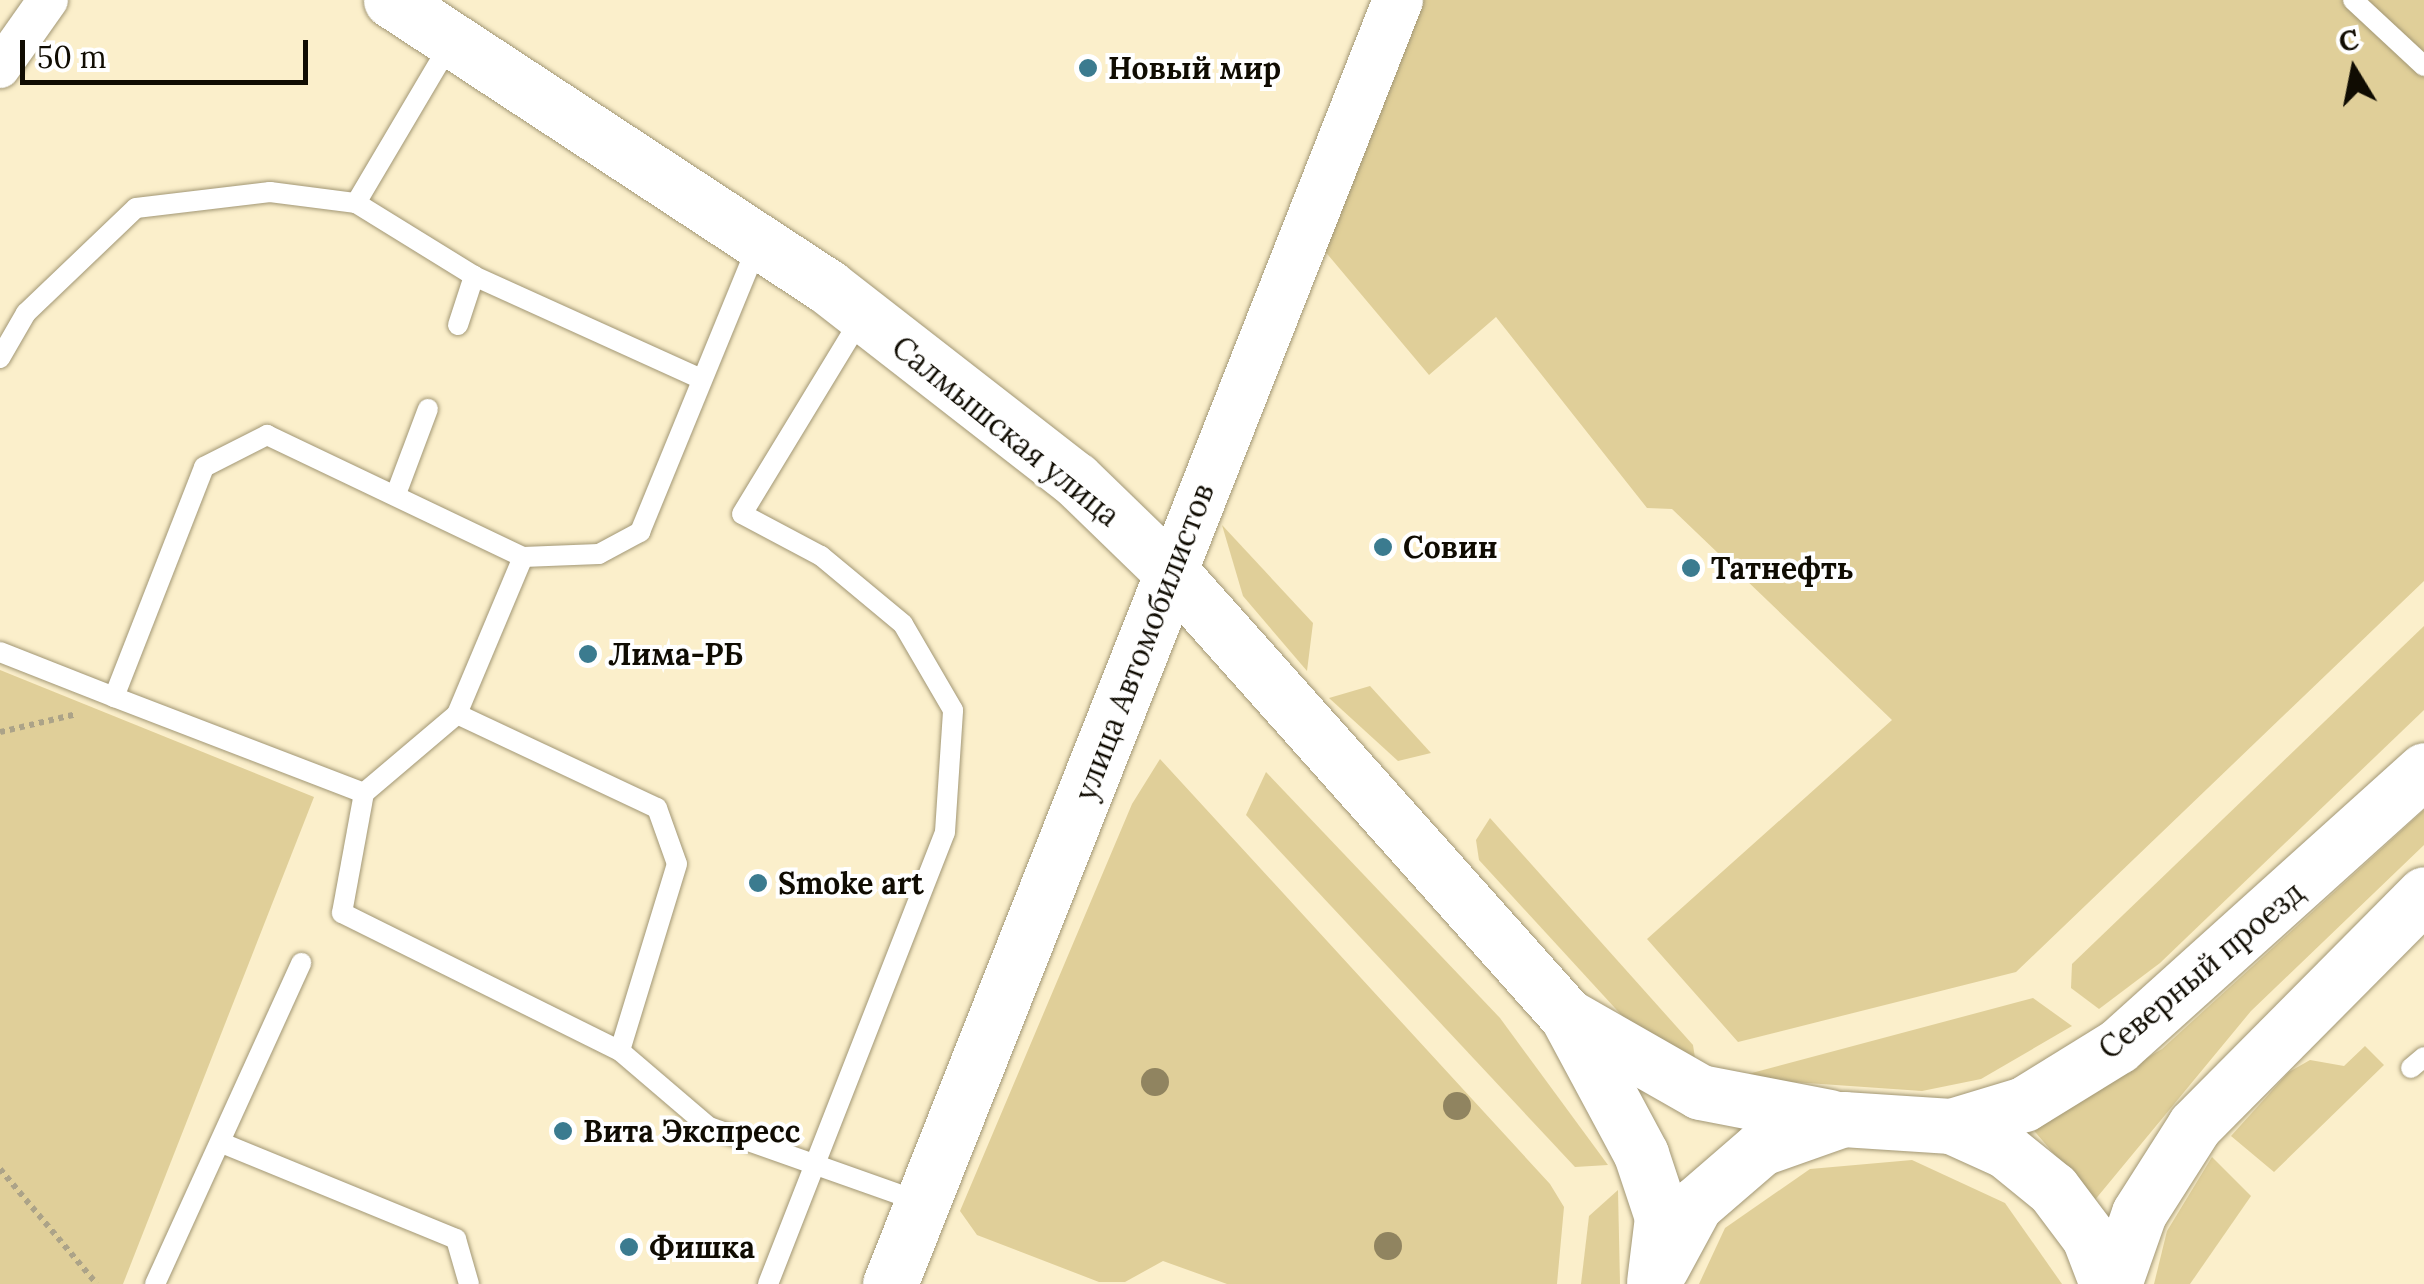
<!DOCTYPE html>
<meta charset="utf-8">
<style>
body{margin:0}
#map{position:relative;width:2424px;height:1284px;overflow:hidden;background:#fbefcb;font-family:Lora,serif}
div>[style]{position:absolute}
.green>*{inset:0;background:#e0cf99}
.path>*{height:6px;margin-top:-3px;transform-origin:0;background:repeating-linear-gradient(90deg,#aca388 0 5px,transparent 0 10px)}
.roads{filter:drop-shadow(0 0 2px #a29775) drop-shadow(0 0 2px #a29775)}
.service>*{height:20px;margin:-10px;padding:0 10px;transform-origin:10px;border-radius:10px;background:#fff}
.minor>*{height:40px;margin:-20px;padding:0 20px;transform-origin:20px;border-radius:20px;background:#fff}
.tertiary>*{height:50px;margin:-25px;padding:0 25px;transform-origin:25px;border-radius:25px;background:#fff}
.secondary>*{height:55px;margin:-27.5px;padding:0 27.5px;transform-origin:27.5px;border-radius:27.5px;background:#fff}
.trees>*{width:28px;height:28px;margin:-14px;border-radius:50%;background:#908460}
.dots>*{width:28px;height:28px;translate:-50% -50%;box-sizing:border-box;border:5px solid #fff;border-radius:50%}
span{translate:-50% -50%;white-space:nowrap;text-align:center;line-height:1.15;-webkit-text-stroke:8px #fff;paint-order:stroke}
.poi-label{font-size:30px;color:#100c02;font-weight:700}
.left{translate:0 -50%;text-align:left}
.street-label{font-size:30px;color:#100c02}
.north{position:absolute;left:2304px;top:20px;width:100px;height:100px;-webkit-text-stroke:8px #fff;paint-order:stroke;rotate:350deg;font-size:28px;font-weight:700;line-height:40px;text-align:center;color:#100c02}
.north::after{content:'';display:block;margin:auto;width:35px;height:45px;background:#100c02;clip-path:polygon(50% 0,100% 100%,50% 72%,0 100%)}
.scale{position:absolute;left:20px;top:40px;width:288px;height:45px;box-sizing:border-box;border:5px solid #100c02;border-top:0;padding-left:12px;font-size:30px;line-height:35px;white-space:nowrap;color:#100c02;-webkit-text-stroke:8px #fff;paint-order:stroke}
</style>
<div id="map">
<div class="green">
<div style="clip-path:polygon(1419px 0,2424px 0,2424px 581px,2016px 972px,1738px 1042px,1647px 939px,1892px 720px,1672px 509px,1647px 508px,1496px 317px,1429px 375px,1318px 243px)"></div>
<div style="clip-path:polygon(1222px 525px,1313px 623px,1307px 671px,1243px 596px)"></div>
<div style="clip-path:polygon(2424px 626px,2424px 710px,2160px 963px,2099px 1009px,2071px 988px,2072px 964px)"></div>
<div style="clip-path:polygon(0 670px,314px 797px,123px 1284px,0 1284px)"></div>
<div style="clip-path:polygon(1370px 686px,1431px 753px,1398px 761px,1329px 698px)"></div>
<div style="clip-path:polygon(1160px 759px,1550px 1184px,1564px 1207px,1557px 1284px,1227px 1284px,1163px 1261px,1125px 1282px,1099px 1282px,977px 1235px,960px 1211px,1132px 804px)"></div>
<div style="clip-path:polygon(1266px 772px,1500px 1018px,1608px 1165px,1575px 1167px,1246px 815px)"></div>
<div style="clip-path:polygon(2424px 810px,2424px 845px,2251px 1011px,2094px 1201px,2030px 1126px,2162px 1049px)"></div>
<div style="clip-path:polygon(1490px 818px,1693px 1045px,1696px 1065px,1637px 1032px,1479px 860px,1476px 840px)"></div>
<div style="clip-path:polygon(2033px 998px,2072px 1026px,1981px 1079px,1922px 1091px,1733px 1078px)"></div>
<div style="clip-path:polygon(2365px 1046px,2384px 1065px,2274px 1172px,2231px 1136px,2289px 1072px,2310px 1060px,2344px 1066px)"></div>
<div style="clip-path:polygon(2212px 1157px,2251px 1196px,2190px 1284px,2154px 1284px,2167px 1231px)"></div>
<div style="clip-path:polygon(1912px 1160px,2005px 1203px,2062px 1284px,1699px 1284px,1725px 1228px,1810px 1169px)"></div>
<div style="clip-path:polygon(1618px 1190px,1620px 1284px,1581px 1284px,1589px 1216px)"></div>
</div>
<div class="path">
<div style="left:0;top:732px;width:79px;rotate:-13.2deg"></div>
<div style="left:0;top:1169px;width:150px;rotate:49.9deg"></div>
</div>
<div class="roads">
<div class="service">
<div style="left:2353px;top:0;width:97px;rotate:42.9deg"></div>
<div style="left:450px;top:44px;width:185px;rotate:120.6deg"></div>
<div style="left:356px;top:203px;width:139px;rotate:31.7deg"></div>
<div style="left:474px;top:276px;width:245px;rotate:24.4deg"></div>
<div style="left:458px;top:325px;width:52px;rotate:-71.9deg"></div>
<div style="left:0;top:358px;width:52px;rotate:-60deg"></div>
<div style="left:26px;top:313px;width:152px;rotate:-43.7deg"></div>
<div style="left:136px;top:208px;width:135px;rotate:-6.8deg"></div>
<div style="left:270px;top:192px;width:87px;rotate:7.3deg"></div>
<div style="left:396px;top:494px;width:91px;rotate:-69.4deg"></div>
<div style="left:0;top:652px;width:123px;rotate:21.5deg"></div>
<div style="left:114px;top:697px;width:247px;rotate:-68.6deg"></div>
<div style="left:204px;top:467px;width:71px;rotate:-26.9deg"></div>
<div style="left:267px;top:435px;width:284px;rotate:25.5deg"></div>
<div style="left:114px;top:697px;width:268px;rotate:21deg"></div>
<div style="left:364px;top:793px;width:122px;rotate:-40.3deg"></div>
<div style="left:457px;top:714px;width:170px;rotate:-67.2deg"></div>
<div style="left:523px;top:557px;width:76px;rotate:-2.3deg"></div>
<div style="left:599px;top:554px;width:47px;rotate:-28.2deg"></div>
<div style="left:640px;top:532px;width:313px;rotate:-67.7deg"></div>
<div style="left:457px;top:714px;width:221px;rotate:25.2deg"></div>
<div style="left:657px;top:808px;width:59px;rotate:70.3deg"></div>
<div style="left:677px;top:864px;width:195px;rotate:107deg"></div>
<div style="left:364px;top:793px;width:122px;rotate:100.4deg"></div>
<div style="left:342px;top:913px;width:310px;rotate:26.4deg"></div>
<div style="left:620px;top:1051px;width:117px;rotate:40.5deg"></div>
<div style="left:709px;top:1127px;width:225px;rotate:19.5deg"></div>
<div style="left:2411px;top:1068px;width:17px;rotate:-40deg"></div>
<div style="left:222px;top:1143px;width:253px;rotate:22.3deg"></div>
<div style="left:456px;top:1239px;width:47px;rotate:73.9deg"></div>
<div style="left:155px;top:1284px;width:353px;rotate:-65.5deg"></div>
<div style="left:768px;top:1284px;width:485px;rotate:-68.6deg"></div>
<div style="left:945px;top:832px;width:122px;rotate:-86.2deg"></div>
<div style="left:953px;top:710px;width:99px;rotate:-120.2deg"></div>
<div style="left:903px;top:624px;width:107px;rotate:-140.3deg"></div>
<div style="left:821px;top:556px;width:89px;rotate:-152deg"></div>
<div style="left:742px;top:514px;width:229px;rotate:-58.7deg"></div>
</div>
<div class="minor">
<div style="left:0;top:68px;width:83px;rotate:-54.8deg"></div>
</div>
<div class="tertiary">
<div style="left:1172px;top:573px;width:616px;rotate:-68.47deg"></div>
</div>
<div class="secondary">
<div style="left:391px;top:0;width:523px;rotate:33.29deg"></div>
<div style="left:828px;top:287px;width:313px;rotate:37.9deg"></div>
<div style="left:1075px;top:479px;width:135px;rotate:44.1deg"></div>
<div style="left:1172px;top:573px;width:594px;rotate:48.28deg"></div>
<div style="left:1567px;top:1016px;width:157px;rotate:61.8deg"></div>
<div style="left:1641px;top:1154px;width:66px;rotate:71.6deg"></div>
<div style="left:1662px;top:1217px;width:65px;rotate:97deg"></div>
<div style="left:1567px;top:1016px;width:153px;rotate:29.7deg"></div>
<div style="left:1700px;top:1092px;width:132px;rotate:10.9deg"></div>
<div style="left:1951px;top:1126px;width:76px;rotate:-16.8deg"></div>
<div style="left:2024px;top:1104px;width:110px;rotate:-31.7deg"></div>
<div style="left:2118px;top:1046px;width:412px;rotate:-42deg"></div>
<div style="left:1661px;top:1268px;width:72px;rotate:-61.6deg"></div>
<div style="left:1695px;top:1205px;width:87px;rotate:-40.8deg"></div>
<div style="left:1761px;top:1148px;width:87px;rotate:-19.5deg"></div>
<div style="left:1843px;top:1119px;width:108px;rotate:3.7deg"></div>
<div style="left:1951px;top:1126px;width:60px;rotate:24.4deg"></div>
<div style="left:2006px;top:1151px;width:60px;rotate:39deg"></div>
<div style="left:2053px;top:1189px;width:60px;rotate:53.1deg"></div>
<div style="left:2089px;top:1237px;width:50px;rotate:69deg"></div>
<div style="left:890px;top:1284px;width:765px;rotate:-68.37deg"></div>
<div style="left:2114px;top:1284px;width:75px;rotate:-70.6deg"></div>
<div style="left:2139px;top:1213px;width:104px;rotate:-57.5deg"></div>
<div style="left:2195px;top:1125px;width:325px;rotate:-45.2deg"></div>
</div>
</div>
<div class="trees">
<div style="left:1155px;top:1082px"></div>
<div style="left:1457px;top:1106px"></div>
<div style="left:1388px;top:1246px"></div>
</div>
<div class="dots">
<div style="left:1088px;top:68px;background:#3b7b8f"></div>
<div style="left:1383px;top:547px;background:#3b7b8f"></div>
<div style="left:1691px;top:568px;background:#3b7b8f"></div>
<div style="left:588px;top:654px;background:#3b7b8f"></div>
<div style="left:758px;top:883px;background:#3b7b8f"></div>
<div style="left:563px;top:1131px;background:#3b7b8f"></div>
<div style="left:629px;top:1247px;background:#3b7b8f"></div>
</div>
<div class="poi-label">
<span class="left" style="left:1108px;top:68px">Новый мир</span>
<span class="left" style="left:1403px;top:547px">Совин</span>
<span class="left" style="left:1711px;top:568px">Татнефть</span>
<span class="left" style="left:608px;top:654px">Лима-РБ</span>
<span class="left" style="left:778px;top:883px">Smoke art</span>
<span class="left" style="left:583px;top:1131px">Вита Экспресс</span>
<span class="left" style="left:649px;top:1247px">Фишка</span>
</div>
<div class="street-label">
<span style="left:1006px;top:431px;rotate:39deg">Салмышская улица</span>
<span style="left:1144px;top:642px;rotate:-69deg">улица Автомобилистов</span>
<span style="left:2201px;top:970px;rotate:-40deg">Северный проезд</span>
</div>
<div class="north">С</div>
<div class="scale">50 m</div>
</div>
